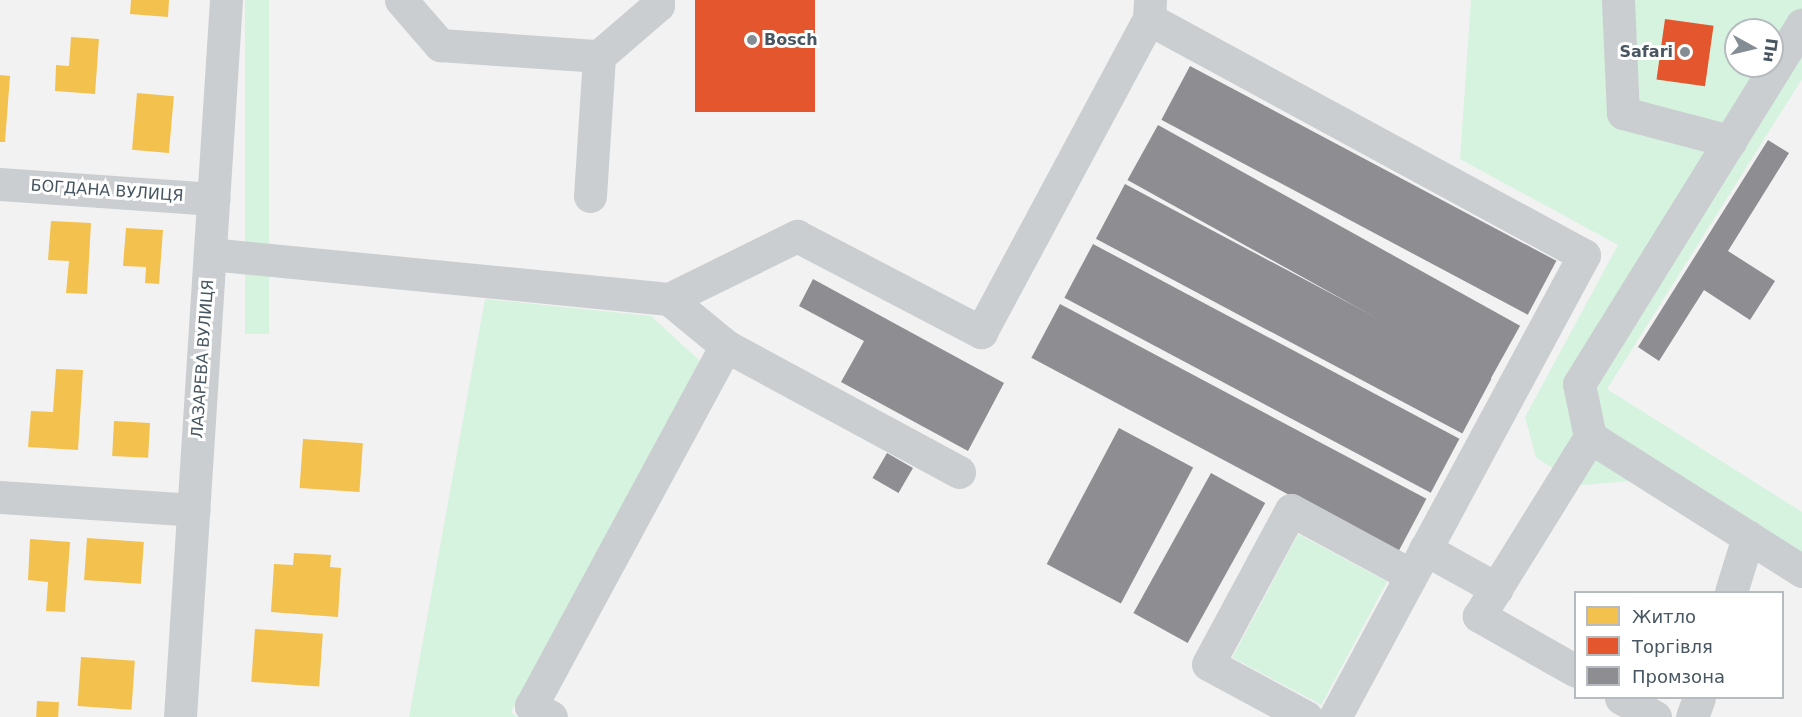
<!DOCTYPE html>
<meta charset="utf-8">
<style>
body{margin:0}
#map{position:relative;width:1802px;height:717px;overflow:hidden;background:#f3f2f2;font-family:"DejaVu Sans",sans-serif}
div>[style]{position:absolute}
.green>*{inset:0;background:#d6f3df;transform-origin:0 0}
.homes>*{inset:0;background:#f2c14e;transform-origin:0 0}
.shops>*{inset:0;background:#e4572e;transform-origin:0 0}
.industry>*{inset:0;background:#8d8d92;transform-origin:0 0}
.minor>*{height:33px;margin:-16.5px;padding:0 16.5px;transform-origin:16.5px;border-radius:16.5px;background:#cbced1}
.dots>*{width:16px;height:16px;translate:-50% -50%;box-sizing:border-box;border:3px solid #fff;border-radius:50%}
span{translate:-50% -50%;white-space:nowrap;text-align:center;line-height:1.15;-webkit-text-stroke:6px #fff;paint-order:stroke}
.poi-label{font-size:16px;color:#475660;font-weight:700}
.left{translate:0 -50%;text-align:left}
.right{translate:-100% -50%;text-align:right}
.street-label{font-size:16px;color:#475660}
.legend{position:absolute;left:1574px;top:591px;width:210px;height:108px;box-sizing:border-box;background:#fff;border:2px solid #b5bbbf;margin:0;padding:8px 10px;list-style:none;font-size:18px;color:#475660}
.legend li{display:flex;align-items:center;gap:12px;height:30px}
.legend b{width:30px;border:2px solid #b5bbbf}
.north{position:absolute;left:1724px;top:18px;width:60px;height:60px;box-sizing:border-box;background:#fff;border:2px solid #b5bbbf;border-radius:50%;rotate:98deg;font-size:16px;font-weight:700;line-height:24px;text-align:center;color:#475660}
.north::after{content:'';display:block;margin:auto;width:21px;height:27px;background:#838d93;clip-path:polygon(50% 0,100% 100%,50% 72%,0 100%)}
</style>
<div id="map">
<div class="green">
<div style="left:245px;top:0;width:24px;height:334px"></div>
<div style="clip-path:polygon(evenodd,1471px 0,1802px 0,1802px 79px,1607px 389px,1802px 512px,1802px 588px,1630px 481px,1581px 485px,1536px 458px,1525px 417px,1618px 245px,1460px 159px,1471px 0,1736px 30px,1772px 30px,1772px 66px,1736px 66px,1736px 30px)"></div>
<div style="clip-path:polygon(485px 299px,651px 316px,700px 361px,511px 712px,518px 717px,409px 717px)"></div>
<div style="left:1298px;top:534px;width:101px;height:140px;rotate:28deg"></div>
</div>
<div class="homes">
<div style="clip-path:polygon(131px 0,169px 0,168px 17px,130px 14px)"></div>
<div style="clip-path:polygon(71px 37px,99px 39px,95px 94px,55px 91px,56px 65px,69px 66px)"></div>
<div style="clip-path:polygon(0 75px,10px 76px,5px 142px,0 142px)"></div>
<div style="left:137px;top:93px;width:37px;height:57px;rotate:5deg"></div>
<div style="clip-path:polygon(51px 221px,91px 223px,87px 294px,66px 293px,69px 261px,48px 260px)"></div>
<div style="clip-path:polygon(126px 228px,163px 230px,159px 284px,145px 283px,146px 267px,123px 266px)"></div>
<div style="clip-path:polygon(56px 369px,83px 370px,78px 450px,28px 447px,31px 411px,53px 412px)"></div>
<div style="left:114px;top:421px;width:36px;height:35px;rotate:3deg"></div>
<div style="left:303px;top:439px;width:60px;height:49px;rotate:4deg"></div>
<div style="left:87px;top:538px;width:57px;height:42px;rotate:4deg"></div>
<div style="clip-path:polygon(30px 539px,70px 542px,65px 612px,46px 611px,48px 582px,28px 580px)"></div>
<div style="clip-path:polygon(294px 553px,331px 555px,330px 567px,341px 568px,338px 617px,271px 612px,274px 564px,293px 565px)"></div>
<div style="left:255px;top:629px;width:68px;height:53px;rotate:4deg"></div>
<div style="left:81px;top:657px;width:54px;height:49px;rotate:4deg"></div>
<div style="left:37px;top:701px;width:22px;height:16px;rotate:3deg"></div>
</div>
<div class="shops">
<div style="left:695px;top:0;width:120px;height:112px"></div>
<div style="left:1665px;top:19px;width:49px;height:61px;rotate:8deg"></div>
</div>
<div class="industry">
<div style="left:1190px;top:66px;width:415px;height:61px;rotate:28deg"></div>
<div style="left:1158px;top:125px;width:414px;height:63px;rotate:29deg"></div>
<div style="clip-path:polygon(1768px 140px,1789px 153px,1728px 251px,1775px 281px,1750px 320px,1704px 290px,1659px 361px,1638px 347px)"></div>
<div style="left:1125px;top:184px;width:415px;height:62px;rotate:28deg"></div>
<div style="left:1093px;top:244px;width:415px;height:61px;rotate:28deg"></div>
<div style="clip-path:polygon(813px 279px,1004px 383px,968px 451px,841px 382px,864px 341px,799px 306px)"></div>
<div style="left:1060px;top:304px;width:415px;height:61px;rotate:28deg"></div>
<div style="left:1119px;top:428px;width:84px;height:154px;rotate:28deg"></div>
<div style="left:887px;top:453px;width:30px;height:29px;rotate:30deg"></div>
<div style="left:1211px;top:473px;width:62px;height:160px;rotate:29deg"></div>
</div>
<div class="minor">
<div style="left:401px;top:0;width:60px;rotate:49.1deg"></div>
<div style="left:440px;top:45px;width:159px;rotate:4deg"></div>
<div style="left:599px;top:56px;width:78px;rotate:-40.8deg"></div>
<div style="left:658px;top:5px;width:5px;rotate:-90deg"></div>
<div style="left:1618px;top:0;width:113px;rotate:87.5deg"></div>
<div style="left:1623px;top:113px;width:111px;rotate:14.7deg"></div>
<div style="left:1149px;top:19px;width:495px;rotate:28.5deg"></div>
<div style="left:1584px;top:255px;width:525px;rotate:118.32deg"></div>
<div style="left:0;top:184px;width:214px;rotate:4deg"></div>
<div style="left:590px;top:196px;width:140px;rotate:-86.3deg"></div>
<div style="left:210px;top:254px;width:461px;rotate:5.6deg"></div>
<div style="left:669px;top:299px;width:143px;rotate:-26.2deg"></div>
<div style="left:797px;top:236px;width:208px;rotate:27.6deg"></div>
<div style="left:981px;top:332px;width:355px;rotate:-61.8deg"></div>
<div style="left:1149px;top:19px;width:19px;rotate:-87deg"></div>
<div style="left:669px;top:299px;width:74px;rotate:39.5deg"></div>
<div style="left:726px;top:346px;width:265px;rotate:28.4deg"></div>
<div style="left:1590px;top:437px;width:251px;rotate:32.3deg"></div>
<div style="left:0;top:497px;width:194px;rotate:3.8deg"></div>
<div style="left:1425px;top:549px;width:82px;rotate:29.1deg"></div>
<div style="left:1731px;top:592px;width:58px;rotate:-72.8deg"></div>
<div style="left:1576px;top:671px;width:112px;rotate:-150.4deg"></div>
<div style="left:1479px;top:616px;width:211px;rotate:-58.2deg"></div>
<div style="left:1590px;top:437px;width:54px;rotate:-101.7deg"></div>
<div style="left:1579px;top:384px;width:423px;rotate:-58.2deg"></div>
<div style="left:1621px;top:698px;width:39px;rotate:29deg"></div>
<div style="left:180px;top:717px;width:718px;rotate:-86.33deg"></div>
<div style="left:551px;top:717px;width:23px;rotate:-151deg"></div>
<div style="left:531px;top:706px;width:409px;rotate:-61.6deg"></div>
<div style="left:1306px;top:717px;width:111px;rotate:-151.6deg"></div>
<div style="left:1208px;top:664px;width:175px;rotate:-61.7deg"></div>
<div style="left:1291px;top:510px;width:136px;rotate:28.4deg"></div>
<div style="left:1692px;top:717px;width:20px;rotate:-70deg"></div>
</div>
<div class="dots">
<div style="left:752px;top:40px;background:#838d93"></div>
<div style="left:1685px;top:52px;background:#838d93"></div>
</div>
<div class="poi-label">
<span class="left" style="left:764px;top:40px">Bosch</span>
<span class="right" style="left:1673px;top:52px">Safari</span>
</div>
<div class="street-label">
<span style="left:107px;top:191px;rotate:4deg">БОГДАНА ВУЛИЦЯ</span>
<span style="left:203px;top:359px;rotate:-86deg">ЛАЗАРЕВА ВУЛИЦЯ</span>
</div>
<ul class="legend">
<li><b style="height:16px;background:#f2c14e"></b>Житло</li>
<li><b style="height:16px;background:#e4572e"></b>Торгівля</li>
<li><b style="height:16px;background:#8d8d92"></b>Промзона</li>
</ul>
<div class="north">Пн</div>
</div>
